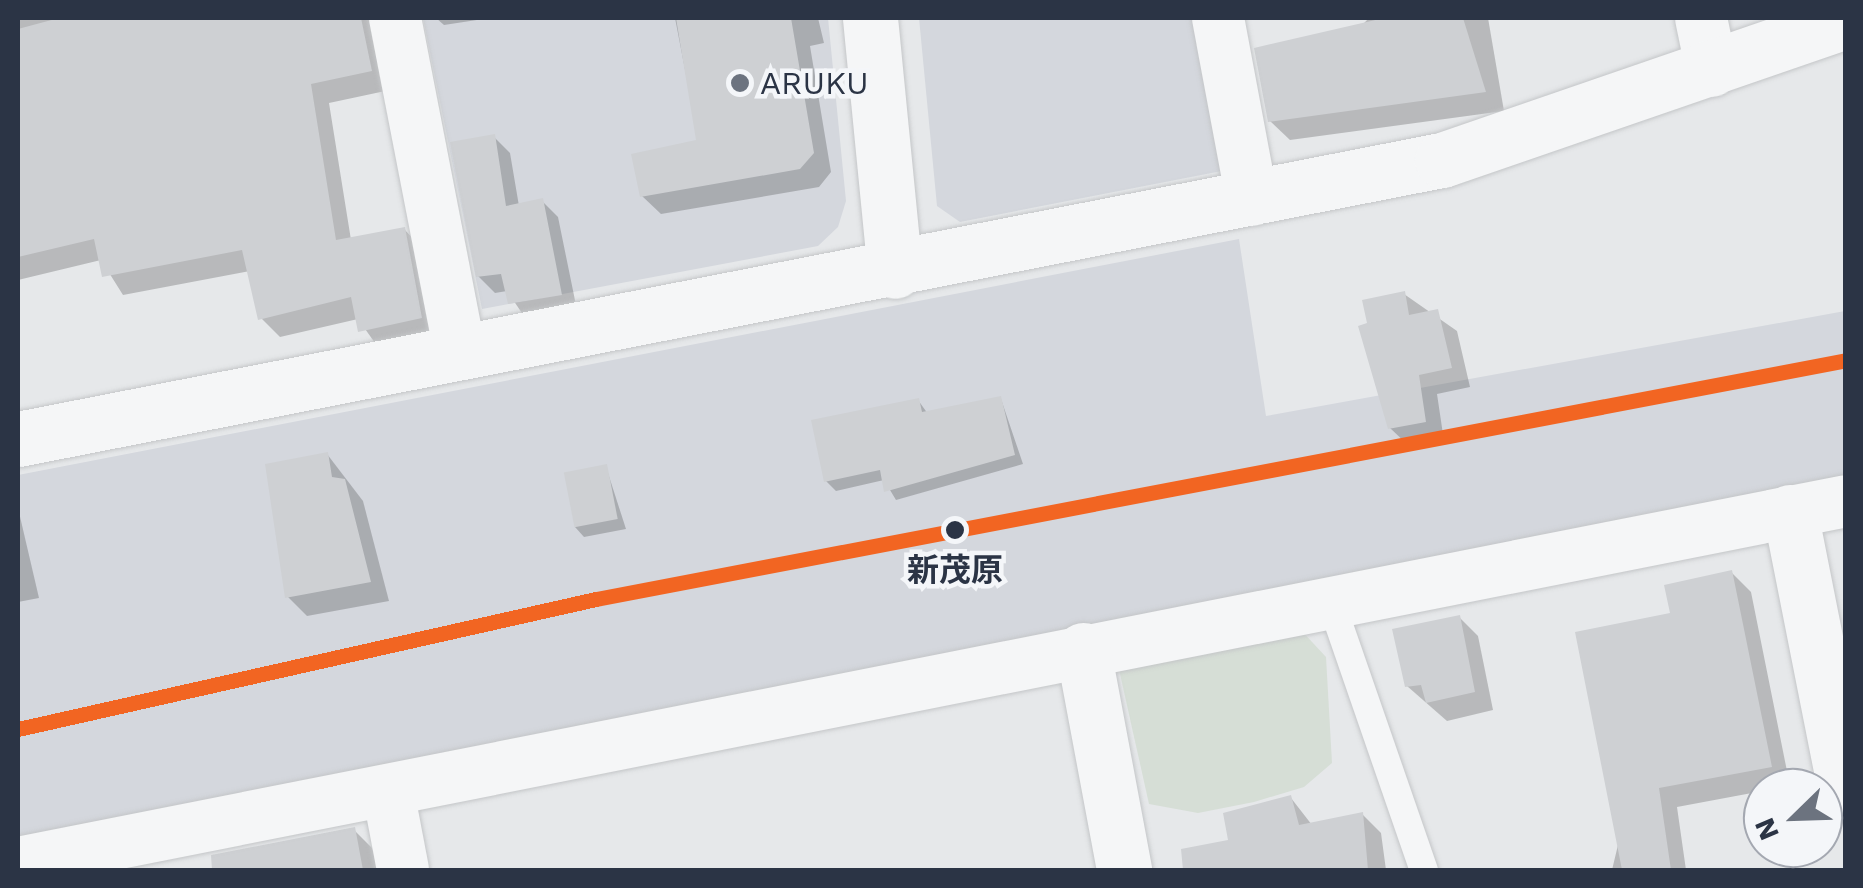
<!DOCTYPE html>
<meta charset="utf-8">
<style>
body{margin:0}
#map{position:relative;width:1863px;height:888px;overflow:hidden;background:#e6e8ea;font-family:"Work Sans","Noto Sans JP",sans-serif}
div>[style]{position:absolute}
.built>*{inset:0;background:#d4d7dd}
.green>*{inset:0;background:#d6ded6}
.shadow>*{inset:0;background:#0003}
.building>*{inset:0;background:#ced0d3;transform-origin:0 0}
.roads{filter:drop-shadow(0 0 2px #c4c6c8) drop-shadow(0 0 2px #c4c6c8)}
.service>*{height:28px;margin:-14px;padding:0 14px;transform-origin:14px;border-radius:14px;background:#f5f6f7}
.minor>*{height:52px;margin:-26px;padding:0 26px;transform-origin:26px;border-radius:26px;background:#f5f6f7}
.tertiary>*{height:55px;margin:-27.5px;padding:0 27.5px;transform-origin:27.5px;border-radius:27.5px;background:#f5f6f7}
.rail-1>*{height:15px;margin:-7.5px;padding:0 7.5px;transform-origin:7.5px;border-radius:7.5px;background:#f26522}
.dots>*{width:28px;height:28px;translate:-50% -50%;box-sizing:border-box;border:5px solid #f4f6f9;border-radius:50%}
span{translate:-50% -50%;white-space:nowrap;text-align:center;line-height:1.15;-webkit-text-stroke:9px #f4f6f9;paint-order:stroke}
.poi-label{font-size:32px;color:#2b3445}
.left{translate:0 -50%;text-align:left}
.stop-label{font-size:32px;color:#2b3445;font-weight:700}
.frame{position:absolute;inset:0;border:20px solid #2b3445;pointer-events:none}
.north{position:absolute;left:1743px;top:768px;width:100px;height:100px;box-sizing:border-box;background:#f4f6f9;border:2px solid #a4a8b1;border-radius:50%;rotate:247deg;font-size:28px;font-weight:700;line-height:40px;text-align:center;color:#2b3445}
.north::after{content:'';display:block;margin:auto;width:35px;height:45px;background:#6c737f;clip-path:polygon(50% 0,100% 100%,50% 72%,0 100%)}
</style>
<div id="map">
<div class="built">
<div style="clip-path:polygon(423px 18px,828px 18px,846px 201px,838px 227px,818px 246px,482px 309px)"></div>
<div style="clip-path:polygon(919px 18px,1203px 18px,1232px 169px,960px 222px,937px 206px)"></div>
<div style="clip-path:polygon(1239px 239px,1266px 416px,1845px 311px,1845px 478px,18px 841px,18px 475px)"></div>
</div>
<div class="green">
<div style="clip-path:polygon(1300px 629px,1326px 657px,1332px 763px,1304px 787px,1254px 802px,1198px 813px,1149px 804px,1118px 665px)"></div>
</div>
<div class="shadow">
<div style="clip-path:polygon(18px 18px,398px 18px,390px 90px,329px 103px,351px 240px,404px 229px,423px 249px,440px 337px,380px 350px,358px 319px,280px 337px,261px 318px,250px 271px,123px 295px,101px 260px,18px 280px)"></div>
<div style="clip-path:polygon(436px 18px,490px 18px,444px 25px)"></div>
<div style="clip-path:polygon(675px 18px,818px 18px,824px 43px,810px 46px,831px 172px,819px 187px,661px 214px,642px 196px,699px 142px)"></div>
<div style="clip-path:polygon(1369px 18px,1488px 18px,1504px 111px,1290px 140px,1270px 121px)"></div>
<div style="clip-path:polygon(494px 137px,510px 153px,519px 206px,542px 201px,558px 217px,577px 310px,526px 319px,507px 291px,495px 293px,478px 276px)"></div>
<div style="clip-path:polygon(1404px 294px,1457px 331px,1470px 387px,1437px 394px,1444px 441px,1410px 447px,1390px 428px)"></div>
<div style="clip-path:polygon(1001px 399px,1023px 464px,896px 500px,884px 480px,836px 491px,826px 481px,918px 400px,928px 414px)"></div>
<div style="clip-path:polygon(327px 454px,363px 501px,389px 601px,307px 616px,288px 597px)"></div>
<div style="clip-path:polygon(606px 467px,626px 529px,584px 537px,575px 527px)"></div>
<div style="clip-path:polygon(18px 508px,39px 598px,18px 602px)"></div>
<div style="clip-path:polygon(1731px 572px,1751px 592px,1790px 786px,1677px 807px,1686px 870px,1612px 870px,1673px 615px)"></div>
<div style="clip-path:polygon(1459px 617px,1478px 636px,1493px 710px,1447px 721px,1407px 686px)"></div>
<div style="clip-path:polygon(1291px 798px,1312px 825px,1362px 814px,1381px 833px,1386px 870px,1189px 870px,1188px 862px,1233px 850px)"></div>
<div style="clip-path:polygon(354px 830px,373px 849px,377px 870px,228px 870px,225px 855px)"></div>
</div>
<div class="building">
<div style="clip-path:polygon(59px 18px,361px 18px,372px 71px,311px 84px,336px 240px,405px 227px,422px 318px,358px 332px,351px 297px,258px 320px,242px 250px,102px 277px,94px 239px,18px 257px,18px 29px)"></div>
<div style="clip-path:polygon(676px 18px,791px 18px,814px 153px,800px 169px,640px 197px,631px 154px,696px 140px)"></div>
<div style="clip-path:polygon(1384px 18px,1463px 18px,1486px 92px,1268px 122px,1254px 48px)"></div>
<div style="clip-path:polygon(495px 134px,506px 206px,543px 198px,562px 295px,508px 304px,501px 274px,476px 277px,450px 142px)"></div>
<div style="clip-path:polygon(1405px 291px,1409px 315px,1438px 309px,1452px 368px,1419px 375px,1426px 422px,1388px 429px,1358px 326px,1367px 323px,1362px 300px)"></div>
<div style="clip-path:polygon(1001px 396px,1015px 455px,884px 492px,880px 470px,824px 482px,811px 420px,919px 398px,922px 412px)"></div>
<div style="clip-path:polygon(328px 452px,332px 477px,345px 479px,371px 582px,285px 598px,265px 464px)"></div>
<div style="left:607px;top:464px;width:56px;height:44px;rotate:79deg"></div>
<div style="clip-path:polygon(1732px 570px,1772px 767px,1659px 788px,1671px 870px,1622px 870px,1575px 632px,1670px 613px,1664px 585px)"></div>
<div style="clip-path:polygon(1460px 615px,1475px 692px,1426px 703px,1421px 685px,1405px 687px,1392px 629px)"></div>
<div style="clip-path:polygon(1291px 795px,1299px 825px,1363px 812px,1368px 870px,1183px 870px,1181px 849px,1228px 840px,1223px 813px)"></div>
<div style="clip-path:polygon(355px 827px,363px 870px,212px 870px,211px 855px)"></div>
</div>
<div class="roads">
<div class="service">
<div style="left:1331px;top:602px;width:284px;rotate:70.9deg"></div>
</div>
<div class="minor">
<div style="left:395px;top:18px;width:339px;rotate:79deg"></div>
<div style="left:1218px;top:18px;width:185px;rotate:79.4deg"></div>
<div style="left:1701px;top:18px;width:54px;rotate:78.3deg"></div>
<div style="left:388px;top:791px;width:80px;rotate:79.2deg"></div>
<div style="left:18px;top:863px;width:1863px;rotate:-11.2deg"></div>
</div>
<div class="tertiary">
<div style="left:870px;top:18px;width:254px;rotate:84.4deg"></div>
<div style="left:18px;top:439px;width:1451px;rotate:-11.09deg"></div>
<div style="left:1442px;top:160px;width:427px;rotate:-19deg"></div>
<div style="left:1790px;top:512px;width:288px;rotate:78.8deg"></div>
<div style="left:1083px;top:650px;width:224px;rotate:79.4deg"></div>
</div>
</div>
<div class="rail-1">
<div style="left:18px;top:729px;width:592px;rotate:-12.68deg"></div>
<div style="left:596px;top:599px;width:1273px;rotate:-10.82deg"></div>
</div>
<div class="dots">
<div style="left:740px;top:83px;background:#6c737f"></div>
<div style="left:955px;top:530px;background:#2b3445"></div>
</div>
<div class="poi-label">
<span class="left" style="left:760px;top:83px">ARUKU</span>
</div>
<div class="stop-label">
<span style="left:955px;top:570px">新茂原</span>
</div>
<div class="frame"></div>
<div class="north">N</div>
</div>
